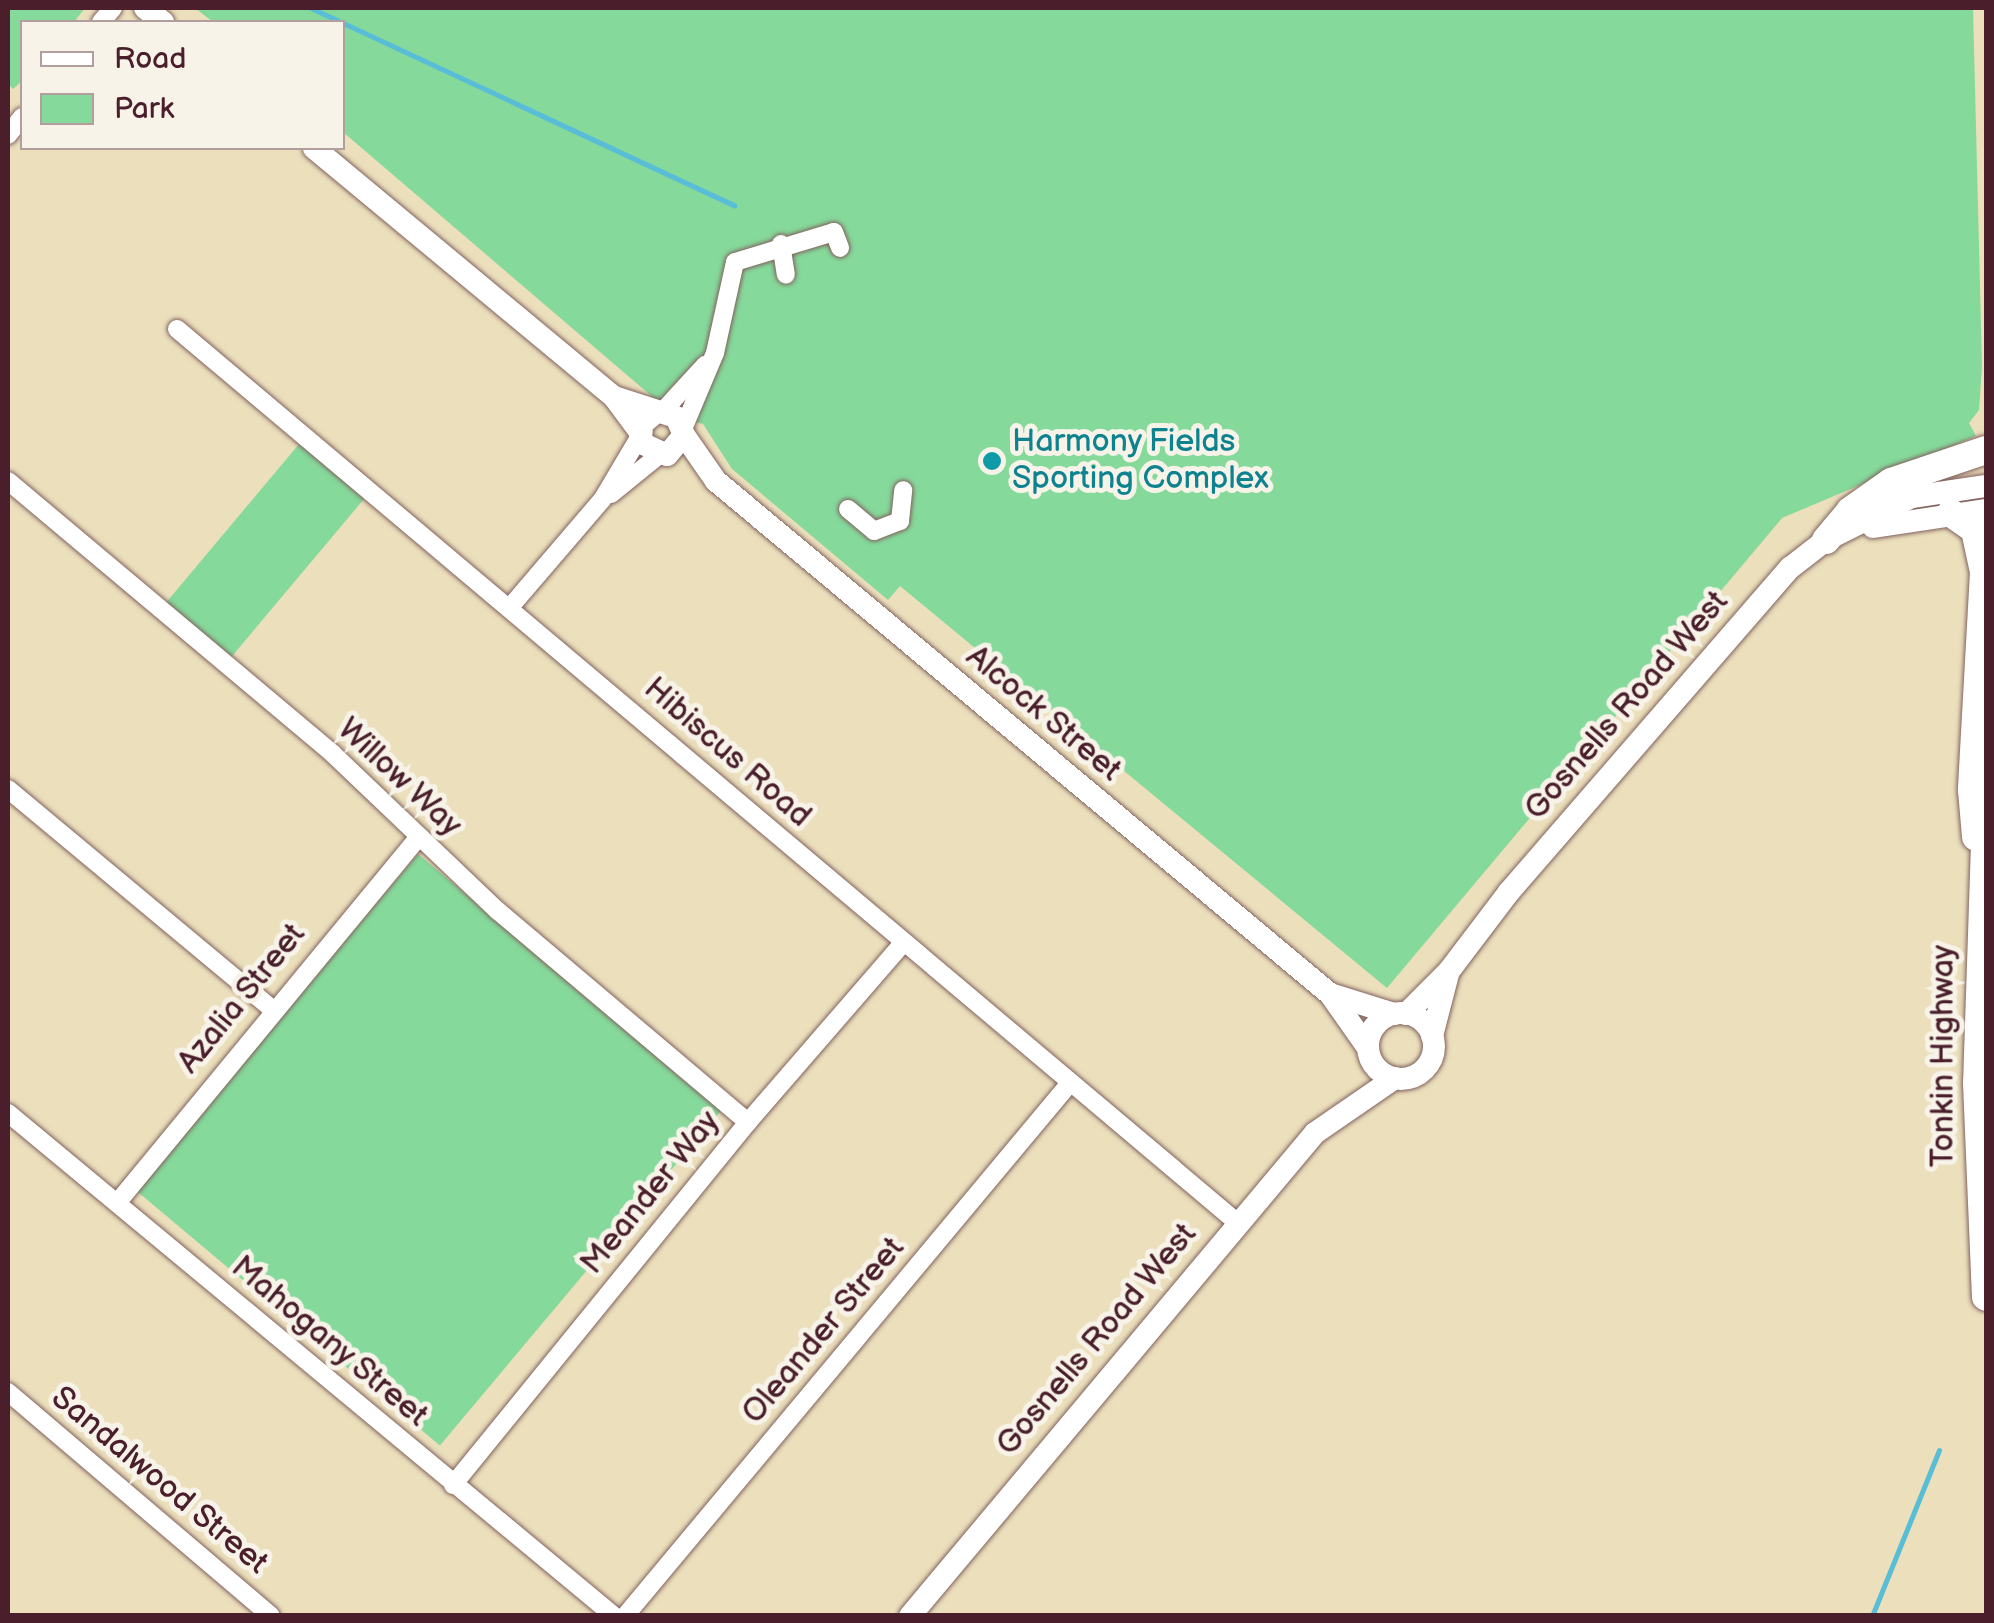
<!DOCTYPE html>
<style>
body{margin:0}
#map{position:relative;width:1994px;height:1623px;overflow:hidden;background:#ebdfbc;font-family:"Balsamiq Sans",sans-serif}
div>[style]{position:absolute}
.green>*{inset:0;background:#85d99b;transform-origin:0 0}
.stream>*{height:5px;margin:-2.5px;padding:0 2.5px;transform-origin:2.5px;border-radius:2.5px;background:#5abdd8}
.roads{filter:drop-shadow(0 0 2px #82625e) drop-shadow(0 0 2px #82625e)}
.minor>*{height:18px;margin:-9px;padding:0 9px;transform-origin:9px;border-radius:9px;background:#fff}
.major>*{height:22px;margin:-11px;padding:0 11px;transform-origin:11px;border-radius:11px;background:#fff}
.major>.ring{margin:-11px;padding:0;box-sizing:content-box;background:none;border:22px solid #fff;border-radius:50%}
.highway>*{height:28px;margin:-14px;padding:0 14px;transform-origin:14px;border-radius:14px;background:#fff}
.dots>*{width:28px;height:28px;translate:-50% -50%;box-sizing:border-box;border:5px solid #f7f3e8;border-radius:50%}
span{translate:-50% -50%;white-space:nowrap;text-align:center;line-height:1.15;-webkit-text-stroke:10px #f7f3e8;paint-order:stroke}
.culture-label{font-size:32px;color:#0d838f}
.left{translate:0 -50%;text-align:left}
.street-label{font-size:32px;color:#4a1f2b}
.frame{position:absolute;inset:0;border:10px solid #4a1f2b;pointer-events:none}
.legend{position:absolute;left:20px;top:20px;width:325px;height:130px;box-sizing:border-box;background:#f7f3e8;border:2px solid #b29e9c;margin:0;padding:12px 18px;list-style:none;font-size:30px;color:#4a1f2b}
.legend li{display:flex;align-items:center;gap:20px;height:50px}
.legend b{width:50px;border:2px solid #b29e9c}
</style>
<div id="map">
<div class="green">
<div style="clip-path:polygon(8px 8px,85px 8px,74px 22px,22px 22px,22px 81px,13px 89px,8px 84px)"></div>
<div style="clip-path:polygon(195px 8px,1973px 8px,1982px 366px,1979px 410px,1969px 423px,1976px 436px,1782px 518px,1387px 988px,900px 586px,888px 600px,732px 469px,703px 424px,676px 417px,343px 132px,342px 22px,213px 22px)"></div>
<div style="left:305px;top:437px;width:85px;height:226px;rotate:40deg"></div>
<div style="left:418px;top:854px;width:397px;height:439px;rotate:40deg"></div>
</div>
<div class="stream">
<div style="left:311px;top:8px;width:467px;rotate:25deg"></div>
<div style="left:1872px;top:1616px;width:179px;rotate:-68deg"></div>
</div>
<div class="roads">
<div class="minor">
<div style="left:101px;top:22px;width:18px;rotate:-49deg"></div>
<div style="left:8px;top:135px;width:23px;rotate:-52deg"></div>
<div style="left:781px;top:244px;width:31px;rotate:81deg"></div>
<div style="left:177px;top:329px;width:1387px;rotate:40.12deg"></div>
<div style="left:662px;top:412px;width:64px;rotate:-47.5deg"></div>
<div style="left:683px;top:429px;width:82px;rotate:-67.2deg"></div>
<div style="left:715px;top:353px;width:93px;rotate:-77.6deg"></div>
<div style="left:735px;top:262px;width:103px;rotate:-16.9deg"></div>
<div style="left:834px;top:232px;width:17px;rotate:69deg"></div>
<div style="left:8px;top:481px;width:424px;rotate:40deg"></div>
<div style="left:333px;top:754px;width:228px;rotate:43.6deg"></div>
<div style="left:498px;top:911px;width:327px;rotate:40.2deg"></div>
<div style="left:611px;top:494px;width:62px;rotate:-39.1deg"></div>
<div style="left:848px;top:509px;width:34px;rotate:40deg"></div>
<div style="left:874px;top:531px;width:28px;rotate:-21deg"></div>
<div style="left:900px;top:521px;width:31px;rotate:-84deg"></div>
<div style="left:511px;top:606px;width:140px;rotate:-49.4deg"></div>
<div style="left:602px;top:500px;width:74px;rotate:-59.3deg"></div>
<div style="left:8px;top:789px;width:342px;rotate:39.8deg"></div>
<div style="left:8px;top:1113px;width:788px;rotate:39.69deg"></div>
<div style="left:117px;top:1203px;width:475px;rotate:-50.5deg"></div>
<div style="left:8px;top:1392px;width:345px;rotate:40.4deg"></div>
<div style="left:453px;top:1485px;width:468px;rotate:-50.9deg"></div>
<div style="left:748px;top:1122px;width:235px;rotate:-49.1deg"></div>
<div style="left:625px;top:1616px;width:693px;rotate:-50.15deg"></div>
</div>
<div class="major">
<div style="left:145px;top:8px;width:23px;rotate:38deg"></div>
<div style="left:314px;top:148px;width:390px;rotate:39.7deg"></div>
<div style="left:614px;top:397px;width:44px;rotate:53.4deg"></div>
<div style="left:614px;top:397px;width:65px;rotate:17.9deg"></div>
<div style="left:676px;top:417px;width:20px;rotate:66deg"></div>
<div style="left:684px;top:435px;width:26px;rotate:130deg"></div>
<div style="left:667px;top:455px;width:29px;rotate:-155deg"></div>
<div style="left:641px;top:443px;width:19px;rotate:-87deg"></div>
<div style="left:642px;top:424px;width:17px;rotate:-40deg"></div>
<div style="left:684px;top:435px;width:56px;rotate:55.2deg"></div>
<div style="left:716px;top:481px;width:800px;rotate:39.88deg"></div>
<div style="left:1330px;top:994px;width:66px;rotate:54.9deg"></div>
<div style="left:1873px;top:527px;width:114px;rotate:-8.6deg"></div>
<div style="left:1330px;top:994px;width:67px;rotate:17.4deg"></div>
<div class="ring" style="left:1368px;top:1013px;width:44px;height:44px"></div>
<div style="left:1406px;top:1014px;width:61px;rotate:-45deg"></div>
<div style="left:1449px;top:971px;width:99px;rotate:-52.8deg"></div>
<div style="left:1509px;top:892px;width:429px;rotate:-49.1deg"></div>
<div style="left:1790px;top:568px;width:46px;rotate:-37.9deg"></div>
<div style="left:1826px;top:540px;width:96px;rotate:-26.6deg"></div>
<div style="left:1912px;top:497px;width:75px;rotate:-8.5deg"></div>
<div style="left:1432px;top:1036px;width:64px;rotate:-75.5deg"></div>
<div style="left:910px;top:1616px;width:630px;rotate:-50.02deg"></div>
<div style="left:1315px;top:1133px;width:97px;rotate:-34.5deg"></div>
</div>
<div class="highway">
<div style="left:1951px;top:513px;width:29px;rotate:35deg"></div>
<div style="left:1975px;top:530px;width:43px;rotate:77.9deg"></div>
<div style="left:1984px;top:572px;width:218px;rotate:93.2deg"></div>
<div style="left:1972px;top:790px;width:47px;rotate:85.1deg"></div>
<div style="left:1826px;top:540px;width:38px;rotate:-50deg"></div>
<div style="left:1850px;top:511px;width:50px;rotate:-35.3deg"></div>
<div style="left:1891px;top:482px;width:100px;rotate:-18.6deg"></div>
<div style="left:1986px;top:814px;width:269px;rotate:91.9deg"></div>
<div style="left:1977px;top:1083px;width:214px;rotate:87.6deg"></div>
</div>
</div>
<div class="dots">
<div style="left:992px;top:461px;background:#0f9aa8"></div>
</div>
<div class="culture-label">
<span class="left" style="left:1012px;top:461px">Harmony Fields<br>Sporting Complex</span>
</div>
<div class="street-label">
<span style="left:1627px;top:706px;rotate:-49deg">Gosnells Road West</span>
<span style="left:1043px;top:714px;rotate:40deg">Alcock Street</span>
<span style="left:727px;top:753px;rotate:41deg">Hibiscus Road</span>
<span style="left:399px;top:778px;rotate:43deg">Willow Way</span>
<span style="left:242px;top:999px;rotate:-51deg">Azalia Street</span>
<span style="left:1944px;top:1056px;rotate:-90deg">Tonkin Highway</span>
<span style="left:651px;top:1193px;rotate:-51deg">Meander Way</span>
<span style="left:824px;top:1331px;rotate:-50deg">Oleander Street</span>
<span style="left:1097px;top:1340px;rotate:-50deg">Gosnells Road West</span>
<span style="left:329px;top:1342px;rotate:40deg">Mahogany Street</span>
<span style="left:159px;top:1481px;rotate:40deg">Sandalwood Street</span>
</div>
<div class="frame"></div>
<ul class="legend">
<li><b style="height:12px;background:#fff"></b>Road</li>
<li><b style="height:28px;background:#85d99b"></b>Park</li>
</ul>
</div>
